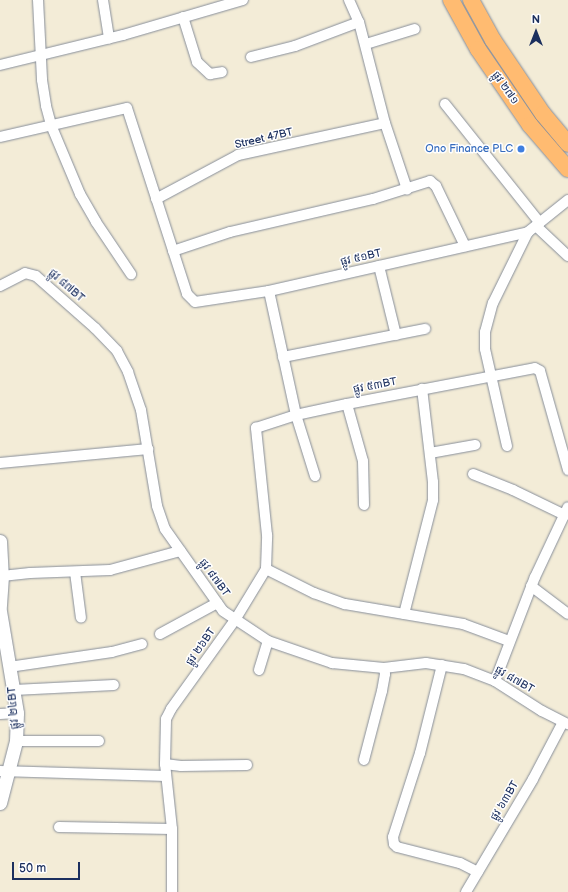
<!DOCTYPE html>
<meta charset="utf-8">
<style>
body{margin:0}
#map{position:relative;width:568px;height:892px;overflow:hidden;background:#f3ecd7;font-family:"Balsamiq Sans","Noto Sans Khmer",sans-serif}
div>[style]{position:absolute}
.roads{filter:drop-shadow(0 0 1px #878e9a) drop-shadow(0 0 1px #878e9a)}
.minor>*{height:10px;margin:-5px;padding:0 5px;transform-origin:5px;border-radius:5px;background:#fff}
.tertiary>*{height:13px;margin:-6.5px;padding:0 6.5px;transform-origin:6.5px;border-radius:6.5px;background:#fff}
.primary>*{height:16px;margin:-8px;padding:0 8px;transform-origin:8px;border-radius:8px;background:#ffbb71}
.dots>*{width:11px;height:11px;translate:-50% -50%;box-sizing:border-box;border:2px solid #fff;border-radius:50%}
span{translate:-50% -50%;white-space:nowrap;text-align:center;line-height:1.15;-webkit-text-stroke:3px #fff;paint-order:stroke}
.street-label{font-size:11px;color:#1b2f5e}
.shop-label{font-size:11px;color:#366cbe}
.right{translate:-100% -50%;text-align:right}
.north{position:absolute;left:516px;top:12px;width:40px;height:40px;-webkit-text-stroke:3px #fff;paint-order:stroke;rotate:0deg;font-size:11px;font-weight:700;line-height:16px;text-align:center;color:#1b2f5e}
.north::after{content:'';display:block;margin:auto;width:14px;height:18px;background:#1b2f5e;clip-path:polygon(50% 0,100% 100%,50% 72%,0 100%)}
.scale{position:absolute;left:12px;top:862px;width:68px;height:18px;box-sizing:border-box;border:2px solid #1b2f5e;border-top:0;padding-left:5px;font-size:12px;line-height:14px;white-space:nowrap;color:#1b2f5e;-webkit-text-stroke:3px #fff;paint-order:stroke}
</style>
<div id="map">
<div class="roads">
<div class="minor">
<div style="left:38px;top:0;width:80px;rotate:87.1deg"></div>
<div style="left:42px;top:80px;width:26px;rotate:81deg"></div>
<div style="left:46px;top:106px;width:20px;rotate:75deg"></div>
<div style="left:51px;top:125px;width:75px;rotate:67.2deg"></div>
<div style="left:80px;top:194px;width:32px;rotate:60deg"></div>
<div style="left:96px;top:222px;width:63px;rotate:56.1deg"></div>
<div style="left:103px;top:0;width:39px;rotate:81deg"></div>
<div style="left:349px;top:0;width:24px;rotate:66deg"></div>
<div style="left:359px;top:22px;width:104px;rotate:75.6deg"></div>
<div style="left:385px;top:123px;width:70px;rotate:71.6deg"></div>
<div style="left:183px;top:17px;width:47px;rotate:72.7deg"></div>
<div style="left:197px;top:62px;width:18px;rotate:43deg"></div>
<div style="left:210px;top:74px;width:12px;rotate:-9deg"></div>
<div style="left:366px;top:44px;width:51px;rotate:-17deg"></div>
<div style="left:251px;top:57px;width:45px;rotate:-14deg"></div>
<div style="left:295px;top:46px;width:68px;rotate:-20.6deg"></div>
<div style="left:0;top:65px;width:127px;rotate:-13.7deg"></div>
<div style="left:123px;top:35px;width:125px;rotate:-16.3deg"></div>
<div style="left:445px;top:104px;width:152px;rotate:51.4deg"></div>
<div style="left:0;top:137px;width:130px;rotate:-12.9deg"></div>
<div style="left:127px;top:108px;width:195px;rotate:72.1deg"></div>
<div style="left:187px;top:294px;width:11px;rotate:45deg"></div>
<div style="left:195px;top:302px;width:75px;rotate:-8.5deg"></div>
<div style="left:269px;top:291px;width:266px;rotate:-12.8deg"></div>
<div style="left:156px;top:199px;width:93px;rotate:-28.2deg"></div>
<div style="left:238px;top:155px;width:150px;rotate:-12.3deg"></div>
<div style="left:536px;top:226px;width:44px;rotate:43.2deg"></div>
<div style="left:173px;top:251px;width:60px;rotate:-18.4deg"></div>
<div style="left:230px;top:232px;width:147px;rotate:-13deg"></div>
<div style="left:373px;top:199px;width:60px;rotate:-17.5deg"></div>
<div style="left:430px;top:181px;width:8px;rotate:40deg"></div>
<div style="left:436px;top:186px;width:67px;rotate:64.2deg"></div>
<div style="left:379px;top:266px;width:71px;rotate:76.2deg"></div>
<div style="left:0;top:286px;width:28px;rotate:-27deg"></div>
<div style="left:25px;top:273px;width:11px;rotate:15deg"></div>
<div style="left:36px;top:276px;width:79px;rotate:41.4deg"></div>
<div style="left:95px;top:328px;width:32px;rotate:46deg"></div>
<div style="left:117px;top:351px;width:24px;rotate:62deg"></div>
<div style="left:128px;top:372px;width:40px;rotate:71.1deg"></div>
<div style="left:141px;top:410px;width:97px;rotate:80.5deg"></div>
<div style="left:157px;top:506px;width:24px;rotate:71deg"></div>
<div style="left:165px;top:529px;width:100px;rotate:54.7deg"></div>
<div style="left:223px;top:611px;width:54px;rotate:33.7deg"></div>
<div style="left:268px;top:641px;width:68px;rotate:19deg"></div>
<div style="left:332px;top:663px;width:52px;rotate:5.5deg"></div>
<div style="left:384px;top:668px;width:42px;rotate:-6.8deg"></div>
<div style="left:426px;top:663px;width:38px;rotate:9deg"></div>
<div style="left:464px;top:669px;width:33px;rotate:21deg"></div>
<div style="left:495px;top:681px;width:56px;rotate:32.6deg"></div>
<div style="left:542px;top:711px;width:29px;rotate:27deg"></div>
<div style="left:269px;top:291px;width:127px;rotate:77.7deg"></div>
<div style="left:296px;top:415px;width:64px;rotate:72.7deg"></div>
<div style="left:283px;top:357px;width:145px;rotate:-11.2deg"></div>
<div style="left:347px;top:404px;width:59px;rotate:74.3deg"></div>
<div style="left:363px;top:461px;width:44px;rotate:88.7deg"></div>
<div style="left:507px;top:446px;width:99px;rotate:-102.8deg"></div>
<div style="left:485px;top:349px;width:17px;rotate:-90deg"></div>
<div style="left:485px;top:332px;width:30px;rotate:-75deg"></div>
<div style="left:493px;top:303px;width:79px;rotate:-63.8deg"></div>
<div style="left:528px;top:232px;width:51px;rotate:-38.7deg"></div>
<div style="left:430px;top:453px;width:46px;rotate:-10.1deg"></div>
<div style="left:0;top:463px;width:149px;rotate:-5.4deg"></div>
<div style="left:473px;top:474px;width:43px;rotate:21.8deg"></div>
<div style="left:513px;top:490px;width:58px;rotate:25.7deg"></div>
<div style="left:266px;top:569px;width:54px;rotate:26.6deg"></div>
<div style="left:314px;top:593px;width:33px;rotate:20deg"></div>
<div style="left:345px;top:604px;width:120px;rotate:9.6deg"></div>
<div style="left:463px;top:624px;width:49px;rotate:20.3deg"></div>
<div style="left:75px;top:572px;width:46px;rotate:82.6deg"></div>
<div style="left:2px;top:576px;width:28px;rotate:-6deg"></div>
<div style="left:30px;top:573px;width:80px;rotate:-2.1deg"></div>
<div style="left:110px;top:570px;width:73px;rotate:-15.2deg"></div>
<div style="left:531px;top:586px;width:46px;rotate:37.1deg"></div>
<div style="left:404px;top:614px;width:118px;rotate:-75.7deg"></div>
<div style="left:433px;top:500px;width:18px;rotate:-90deg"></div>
<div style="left:433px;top:482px;width:94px;rotate:-96.7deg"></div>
<div style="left:160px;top:634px;width:65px;rotate:-28.5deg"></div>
<div style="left:442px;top:665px;width:91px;rotate:104deg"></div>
<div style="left:420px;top:753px;width:88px;rotate:107.8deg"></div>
<div style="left:393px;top:837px;width:7px;rotate:82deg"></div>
<div style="left:394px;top:844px;width:4px;rotate:45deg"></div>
<div style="left:397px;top:847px;width:65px;rotate:14.3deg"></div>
<div style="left:460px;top:863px;width:20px;rotate:27deg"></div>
<div style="left:9px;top:667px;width:104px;rotate:-8.3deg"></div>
<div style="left:112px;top:652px;width:31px;rotate:-15deg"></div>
<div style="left:259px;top:670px;width:30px;rotate:-73deg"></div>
<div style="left:495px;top:681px;width:111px;rotate:-69deg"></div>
<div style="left:535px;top:577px;width:77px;rotate:-64.8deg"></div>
<div style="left:14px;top:690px;width:100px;rotate:-2.9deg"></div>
<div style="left:0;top:714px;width:17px;rotate:-3deg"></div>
<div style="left:16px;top:741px;width:83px"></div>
<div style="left:364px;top:760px;width:71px;rotate:-75.4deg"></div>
<div style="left:382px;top:691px;width:17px;rotate:-80deg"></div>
<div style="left:385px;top:674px;width:6px;rotate:-99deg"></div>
<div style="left:165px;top:764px;width:16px;rotate:7deg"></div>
<div style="left:181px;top:766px;width:66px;rotate:-0.9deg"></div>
<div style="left:0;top:771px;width:166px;rotate:1.7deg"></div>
<div style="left:59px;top:827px;width:113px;rotate:1deg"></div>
<div style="left:172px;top:892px;width:63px;rotate:-90deg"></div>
<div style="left:172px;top:829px;width:65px;rotate:-96.1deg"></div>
<div style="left:165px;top:764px;width:45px;rotate:-88.7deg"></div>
<div style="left:166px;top:719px;width:11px;rotate:-63deg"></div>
<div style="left:171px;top:709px;width:110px;rotate:-54.3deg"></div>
<div style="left:235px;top:620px;width:60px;rotate:-58.7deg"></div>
<div style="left:266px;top:569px;width:34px;rotate:-88deg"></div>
<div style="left:267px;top:535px;width:108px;rotate:-95.9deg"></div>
<div style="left:256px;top:428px;width:42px;rotate:-18deg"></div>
<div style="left:296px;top:415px;width:52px;rotate:-12.2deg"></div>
<div style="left:347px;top:404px;width:191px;rotate:-10.8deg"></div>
<div style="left:535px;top:368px;width:6px;rotate:31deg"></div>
<div style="left:540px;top:371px;width:103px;rotate:74.2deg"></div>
<div style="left:466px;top:892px;width:131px;rotate:-59.3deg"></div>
<div style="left:533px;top:779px;width:64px;rotate:-62.2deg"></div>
</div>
<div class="tertiary">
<div style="left:0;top:541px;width:35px;rotate:87deg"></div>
<div style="left:2px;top:576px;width:32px;rotate:94deg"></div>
<div style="left:0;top:611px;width:103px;rotate:80.5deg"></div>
<div style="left:17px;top:713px;width:28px;rotate:92deg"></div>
<div style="left:16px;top:741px;width:64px;rotate:104.5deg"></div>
</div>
<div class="primary">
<div style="left:451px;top:0;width:56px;rotate:61.1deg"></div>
<div style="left:478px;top:49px;width:92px;rotate:55.6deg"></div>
<div style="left:530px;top:125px;width:58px;rotate:49.2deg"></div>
<div style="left:471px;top:0;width:46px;rotate:61.2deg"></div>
<div style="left:493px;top:40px;width:89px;rotate:56deg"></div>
<div style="left:543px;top:114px;width:39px;rotate:50deg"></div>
</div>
</div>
<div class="dots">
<div style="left:521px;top:149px;background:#3f7fe0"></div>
</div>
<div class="street-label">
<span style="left:505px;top:88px;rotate:55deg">ផ្លូវ ២៧១</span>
<span style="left:264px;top:139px;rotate:-13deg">Street 47BT</span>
<span style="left:361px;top:258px;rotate:-13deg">ផ្លូវ ៥១BT</span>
<span style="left:66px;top:286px;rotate:41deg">ផ្លូវ ៨៧BT</span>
<span style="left:375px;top:386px;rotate:-11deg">ផ្លូវ ៥៣BT</span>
<span style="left:214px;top:578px;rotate:54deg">ផ្លូវ ៨៧BT</span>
<span style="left:201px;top:647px;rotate:-55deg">ផ្លូវ ២៦BT</span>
<span style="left:514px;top:680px;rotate:30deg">ផ្លូវ ៨៧BT</span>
<span style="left:14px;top:708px;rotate:-95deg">ផ្លូវ ២៤BT</span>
<span style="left:505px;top:801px;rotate:-59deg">ផ្លូវ ៦៣BT</span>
</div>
<div class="shop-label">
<span class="right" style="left:513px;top:149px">Ono Finance PLC</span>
</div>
<div class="north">N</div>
<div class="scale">50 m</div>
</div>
